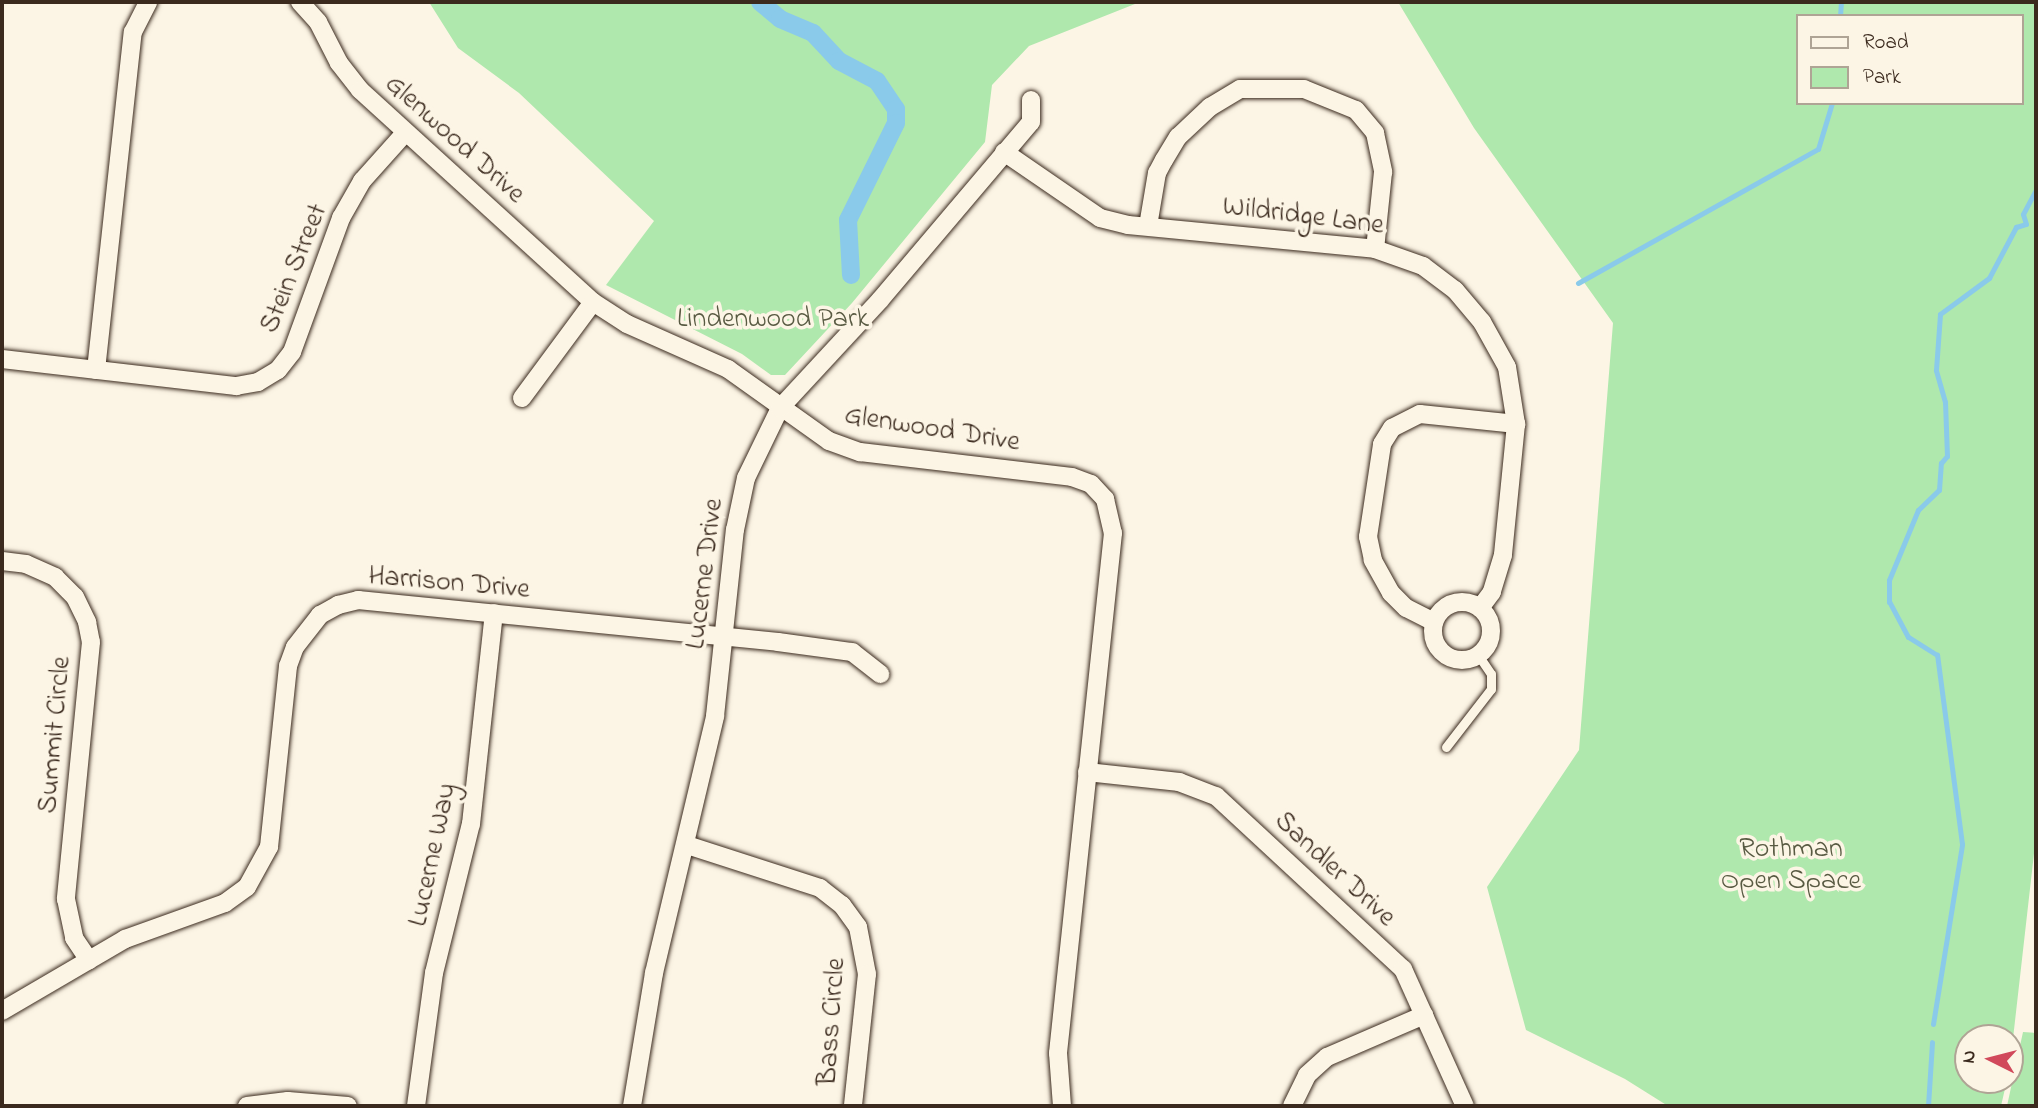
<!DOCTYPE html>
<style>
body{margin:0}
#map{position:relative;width:2038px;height:1108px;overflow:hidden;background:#fcf5e5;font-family:"Indie Flower",sans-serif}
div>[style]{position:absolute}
.green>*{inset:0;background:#afe8ad}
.stream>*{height:5px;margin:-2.5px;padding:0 2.5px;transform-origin:2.5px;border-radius:2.5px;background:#8acaea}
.canal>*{height:18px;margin:-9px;padding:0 9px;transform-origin:9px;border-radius:9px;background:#8acaea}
.roads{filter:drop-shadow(0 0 2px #3b2a1e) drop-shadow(0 0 2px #3b2a1e)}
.lane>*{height:9px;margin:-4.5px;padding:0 4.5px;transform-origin:4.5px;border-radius:4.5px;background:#fcf5e5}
.street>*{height:18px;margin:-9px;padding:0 9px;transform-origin:9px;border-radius:9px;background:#fcf5e5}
.street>.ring{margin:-9px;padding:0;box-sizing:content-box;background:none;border:18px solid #fcf5e5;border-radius:50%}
span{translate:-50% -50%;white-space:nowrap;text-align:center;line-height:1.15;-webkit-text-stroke:7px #fcf5e5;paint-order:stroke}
.street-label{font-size:28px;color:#3b2a1e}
.park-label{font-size:28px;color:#585a42}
.frame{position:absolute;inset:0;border:4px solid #3b2a1e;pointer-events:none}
.legend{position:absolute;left:1796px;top:14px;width:228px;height:91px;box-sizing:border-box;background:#fcf5e5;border:2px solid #afa495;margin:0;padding:9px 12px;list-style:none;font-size:21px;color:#3b2a1e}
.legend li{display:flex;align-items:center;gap:14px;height:35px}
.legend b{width:35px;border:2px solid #afa495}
.north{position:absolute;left:1954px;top:1024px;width:70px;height:70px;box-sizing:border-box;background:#fcf5e5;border:2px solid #afa495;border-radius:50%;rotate:276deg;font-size:19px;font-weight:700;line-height:28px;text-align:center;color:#3b2a1e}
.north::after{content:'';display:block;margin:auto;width:24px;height:32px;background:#d1495b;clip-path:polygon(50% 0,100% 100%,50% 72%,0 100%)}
</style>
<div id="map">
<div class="green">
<div style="clip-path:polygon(429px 2px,1140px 2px,1029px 46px,992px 85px,985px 142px,852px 303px,785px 375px,771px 375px,742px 354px,606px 285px,654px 221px,519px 93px,458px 48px)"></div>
<div style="clip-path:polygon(evenodd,1398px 2px,2036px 2px,2036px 836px,2010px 1065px,2010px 1038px,1968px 1038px,1968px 1080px,2007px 1080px,2001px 1106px,1668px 1106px,1625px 1079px,1526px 1030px,1487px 887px,1579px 750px,1613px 323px,1474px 128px,1398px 2px,1798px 16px,2022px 16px,2022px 103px,1798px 103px,1798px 16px)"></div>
<div style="clip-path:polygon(2023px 1032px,2036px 1033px,2036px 1106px,2007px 1106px)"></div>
</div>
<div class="stream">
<div style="left:1840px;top:16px;width:14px;rotate:-86deg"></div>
<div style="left:1578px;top:283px;width:275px;rotate:-29.2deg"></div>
<div style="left:1818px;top:149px;width:48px;rotate:-73.1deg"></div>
<div style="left:1933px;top:1024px;width:182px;rotate:-80.8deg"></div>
<div style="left:1962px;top:844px;width:191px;rotate:-97.5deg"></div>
<div style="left:1937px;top:655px;width:34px;rotate:-148deg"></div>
<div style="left:1908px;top:637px;width:40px;rotate:-118deg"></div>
<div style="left:1889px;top:602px;width:22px;rotate:-90deg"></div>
<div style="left:1889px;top:580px;width:76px;rotate:-67.5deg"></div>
<div style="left:1918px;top:510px;width:29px;rotate:-44deg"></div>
<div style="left:1939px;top:490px;width:27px;rotate:-86deg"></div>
<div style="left:1941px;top:463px;width:9px;rotate:-49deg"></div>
<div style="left:1947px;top:456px;width:54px;rotate:-92.1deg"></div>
<div style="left:1945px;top:402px;width:33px;rotate:-106deg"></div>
<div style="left:1936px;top:370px;width:56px;rotate:-85.9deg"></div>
<div style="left:1940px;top:314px;width:61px;rotate:-36.3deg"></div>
<div style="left:1989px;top:278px;width:58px;rotate:-62.1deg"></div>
<div style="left:2016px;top:227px;width:10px;rotate:-17deg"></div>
<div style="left:2026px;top:224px;width:10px;rotate:-107deg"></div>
<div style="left:2023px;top:214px;width:27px;rotate:-62deg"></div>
<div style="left:1928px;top:1106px;width:64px;rotate:-86.4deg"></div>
</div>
<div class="canal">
<div style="left:760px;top:2px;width:26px;rotate:40deg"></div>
<div style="left:780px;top:19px;width:36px;rotate:23deg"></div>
<div style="left:813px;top:33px;width:38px;rotate:47deg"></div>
<div style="left:839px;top:61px;width:43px;rotate:27.8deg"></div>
<div style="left:877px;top:81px;width:34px;rotate:56deg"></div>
<div style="left:896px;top:109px;width:14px;rotate:90deg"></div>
<div style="left:896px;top:123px;width:108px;rotate:116.3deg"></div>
<div style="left:848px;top:220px;width:55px;rotate:86.9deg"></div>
</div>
<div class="roads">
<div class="lane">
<div style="left:1446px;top:747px;width:73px;rotate:-52.2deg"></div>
<div style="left:1491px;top:689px;width:15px;rotate:-90deg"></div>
<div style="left:1491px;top:674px;width:23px;rotate:-124deg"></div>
</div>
<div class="street">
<div style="left:300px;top:2px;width:27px;rotate:48deg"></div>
<div style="left:318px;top:22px;width:46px;rotate:62.9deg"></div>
<div style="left:339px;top:63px;width:34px;rotate:52deg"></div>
<div style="left:360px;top:90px;width:315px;rotate:42.3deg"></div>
<div style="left:593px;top:302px;width:40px;rotate:32.9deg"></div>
<div style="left:627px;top:324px;width:111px;rotate:24deg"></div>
<div style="left:728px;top:369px;width:124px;rotate:35.5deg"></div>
<div style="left:829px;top:441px;width:33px;rotate:20deg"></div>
<div style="left:860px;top:452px;width:213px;rotate:6.7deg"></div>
<div style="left:1072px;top:477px;width:20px;rotate:20deg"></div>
<div style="left:1091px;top:484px;width:21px;rotate:47deg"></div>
<div style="left:1105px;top:499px;width:35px;rotate:77deg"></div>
<div style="left:1113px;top:533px;width:523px;rotate:96.04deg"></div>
<div style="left:1058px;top:1053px;width:53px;rotate:85.7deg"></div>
<div style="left:1004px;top:152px;width:116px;rotate:34.5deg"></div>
<div style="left:1100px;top:218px;width:29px;rotate:14deg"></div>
<div style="left:1128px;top:225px;width:248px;rotate:5.5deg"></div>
<div style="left:1375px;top:249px;width:51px;rotate:19.5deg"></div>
<div style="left:1423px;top:266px;width:40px;rotate:37deg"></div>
<div style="left:1455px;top:290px;width:42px;rotate:49.8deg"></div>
<div style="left:1482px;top:322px;width:51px;rotate:60.9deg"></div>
<div style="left:1507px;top:367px;width:58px;rotate:81deg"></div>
<div style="left:1516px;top:424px;width:132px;rotate:95.7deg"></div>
<div style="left:1503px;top:555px;width:39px;rotate:107deg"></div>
<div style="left:1492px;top:592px;width:20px;rotate:127deg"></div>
<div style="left:1148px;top:226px;width:54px;rotate:-80.4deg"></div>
<div style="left:1157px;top:173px;width:15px;rotate:-62deg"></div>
<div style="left:1164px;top:160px;width:27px;rotate:-59deg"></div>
<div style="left:1178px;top:137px;width:44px;rotate:-43.2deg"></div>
<div style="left:1210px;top:107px;width:35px;rotate:-31deg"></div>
<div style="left:1240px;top:89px;width:64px"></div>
<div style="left:1304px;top:89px;width:56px;rotate:22deg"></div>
<div style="left:1356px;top:110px;width:30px;rotate:50deg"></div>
<div style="left:1375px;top:133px;width:40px;rotate:78deg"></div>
<div style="left:1383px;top:172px;width:77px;rotate:95.9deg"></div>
<div style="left:2px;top:359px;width:236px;rotate:6.6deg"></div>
<div style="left:236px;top:386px;width:22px;rotate:-10deg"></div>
<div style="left:258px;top:382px;width:23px;rotate:-31deg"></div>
<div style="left:278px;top:370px;width:23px;rotate:-52deg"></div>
<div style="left:292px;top:352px;width:143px;rotate:-69.9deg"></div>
<div style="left:341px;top:218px;width:43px;rotate:-60.4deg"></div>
<div style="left:362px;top:181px;width:64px;rotate:-48.1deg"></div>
<div style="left:96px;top:370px;width:340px;rotate:-83.8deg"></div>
<div style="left:133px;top:32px;width:34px;rotate:-63deg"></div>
<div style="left:522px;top:398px;width:119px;rotate:-53.5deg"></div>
<div style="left:2px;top:561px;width:24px;rotate:7deg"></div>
<div style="left:26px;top:564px;width:32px;rotate:24deg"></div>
<div style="left:55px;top:577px;width:28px;rotate:45deg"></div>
<div style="left:75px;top:597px;width:28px;rotate:64deg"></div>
<div style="left:87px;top:622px;width:20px;rotate:79deg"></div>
<div style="left:91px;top:642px;width:258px;rotate:95.6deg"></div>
<div style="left:66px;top:899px;width:40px;rotate:78deg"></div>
<div style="left:74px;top:938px;width:27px;rotate:56deg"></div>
<div class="ring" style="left:1433px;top:602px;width:40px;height:40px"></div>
<div style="left:1434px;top:622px;width:31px;rotate:-153deg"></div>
<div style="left:1406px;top:608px;width:21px;rotate:-135deg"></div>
<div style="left:1391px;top:593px;width:38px;rotate:-119deg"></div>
<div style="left:1373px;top:560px;width:24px;rotate:-102deg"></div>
<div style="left:1368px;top:537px;width:94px;rotate:-81.4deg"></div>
<div style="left:1382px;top:444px;width:19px;rotate:-58deg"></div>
<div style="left:1392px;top:428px;width:31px;rotate:-27deg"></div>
<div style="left:1420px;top:414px;width:97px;rotate:5.9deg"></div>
<div style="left:1087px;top:772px;width:93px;rotate:6.2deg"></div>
<div style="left:1179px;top:782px;width:40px;rotate:21deg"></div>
<div style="left:1216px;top:796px;width:255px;rotate:42.8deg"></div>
<div style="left:1403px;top:969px;width:150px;rotate:65.7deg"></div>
<div style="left:687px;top:845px;width:140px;rotate:17.9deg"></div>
<div style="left:820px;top:888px;width:28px;rotate:38deg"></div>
<div style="left:842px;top:905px;width:27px;rotate:54deg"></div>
<div style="left:858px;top:927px;width:48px;rotate:79.2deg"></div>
<div style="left:867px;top:974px;width:133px;rotate:96.1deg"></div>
<div style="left:2px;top:1011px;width:143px;rotate:-30.3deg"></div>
<div style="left:125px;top:939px;width:106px;rotate:-19.8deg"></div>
<div style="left:225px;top:903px;width:27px;rotate:-36deg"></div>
<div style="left:247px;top:887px;width:46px;rotate:-61.2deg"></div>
<div style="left:269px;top:847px;width:182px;rotate:-84deg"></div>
<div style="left:288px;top:666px;width:20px;rotate:-70deg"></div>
<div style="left:295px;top:647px;width:41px;rotate:-52deg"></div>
<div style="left:320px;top:615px;width:21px;rotate:-29deg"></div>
<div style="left:338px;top:605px;width:21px;rotate:-14deg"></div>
<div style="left:358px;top:600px;width:422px;rotate:5.7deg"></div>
<div style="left:778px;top:642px;width:75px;rotate:7.7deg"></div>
<div style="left:852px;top:652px;width:36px;rotate:38deg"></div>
<div style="left:247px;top:1106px;width:41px;rotate:-7deg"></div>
<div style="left:288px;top:1101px;width:60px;rotate:4.8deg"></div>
<div style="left:416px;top:1106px;width:134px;rotate:-82.3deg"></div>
<div style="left:434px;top:973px;width:154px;rotate:-76.1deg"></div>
<div style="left:471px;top:824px;width:212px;rotate:-83.8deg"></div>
<div style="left:632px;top:1106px;width:135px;rotate:-80.6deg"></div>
<div style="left:654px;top:973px;width:264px;rotate:-76.6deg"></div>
<div style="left:715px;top:716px;width:187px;rotate:-83.9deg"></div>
<div style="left:735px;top:530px;width:53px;rotate:-78.1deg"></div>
<div style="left:746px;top:478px;width:78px;rotate:-64.1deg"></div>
<div style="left:780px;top:408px;width:147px;rotate:-47.2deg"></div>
<div style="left:880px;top:300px;width:233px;rotate:-49.7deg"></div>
<div style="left:1031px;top:122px;width:22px;rotate:-90deg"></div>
<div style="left:1292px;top:1106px;width:34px;rotate:-64deg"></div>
<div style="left:1307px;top:1075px;width:27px;rotate:-42deg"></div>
<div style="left:1327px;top:1057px;width:106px;rotate:-23.4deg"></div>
</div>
</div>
<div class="street-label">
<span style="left:454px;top:140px;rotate:42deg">Glenwood Drive</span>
<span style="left:1303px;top:217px;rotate:7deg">Wildridge Lane</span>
<span style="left:295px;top:269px;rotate:-68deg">Stein Street</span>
<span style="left:932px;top:430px;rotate:9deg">Glenwood Drive</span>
<span style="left:706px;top:574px;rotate:-83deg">Lucerne Drive</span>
<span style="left:449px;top:584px;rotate:5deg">Harrison Drive</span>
<span style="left:56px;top:735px;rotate:-85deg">Summit Circle</span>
<span style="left:434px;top:855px;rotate:-78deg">Lucerne Way</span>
<span style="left:1334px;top:870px;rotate:43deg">Sandler Drive</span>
<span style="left:833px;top:1022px;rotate:-86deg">Bass Circle</span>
</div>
<div class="park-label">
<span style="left:773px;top:320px">Lindenwood Park</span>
<span style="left:1791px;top:866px">Rothman<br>Open Space</span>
</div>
<div class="frame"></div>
<ul class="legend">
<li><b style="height:9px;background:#fcf5e5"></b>Road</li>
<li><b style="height:19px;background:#afe8ad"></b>Park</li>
</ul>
<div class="north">N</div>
</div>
